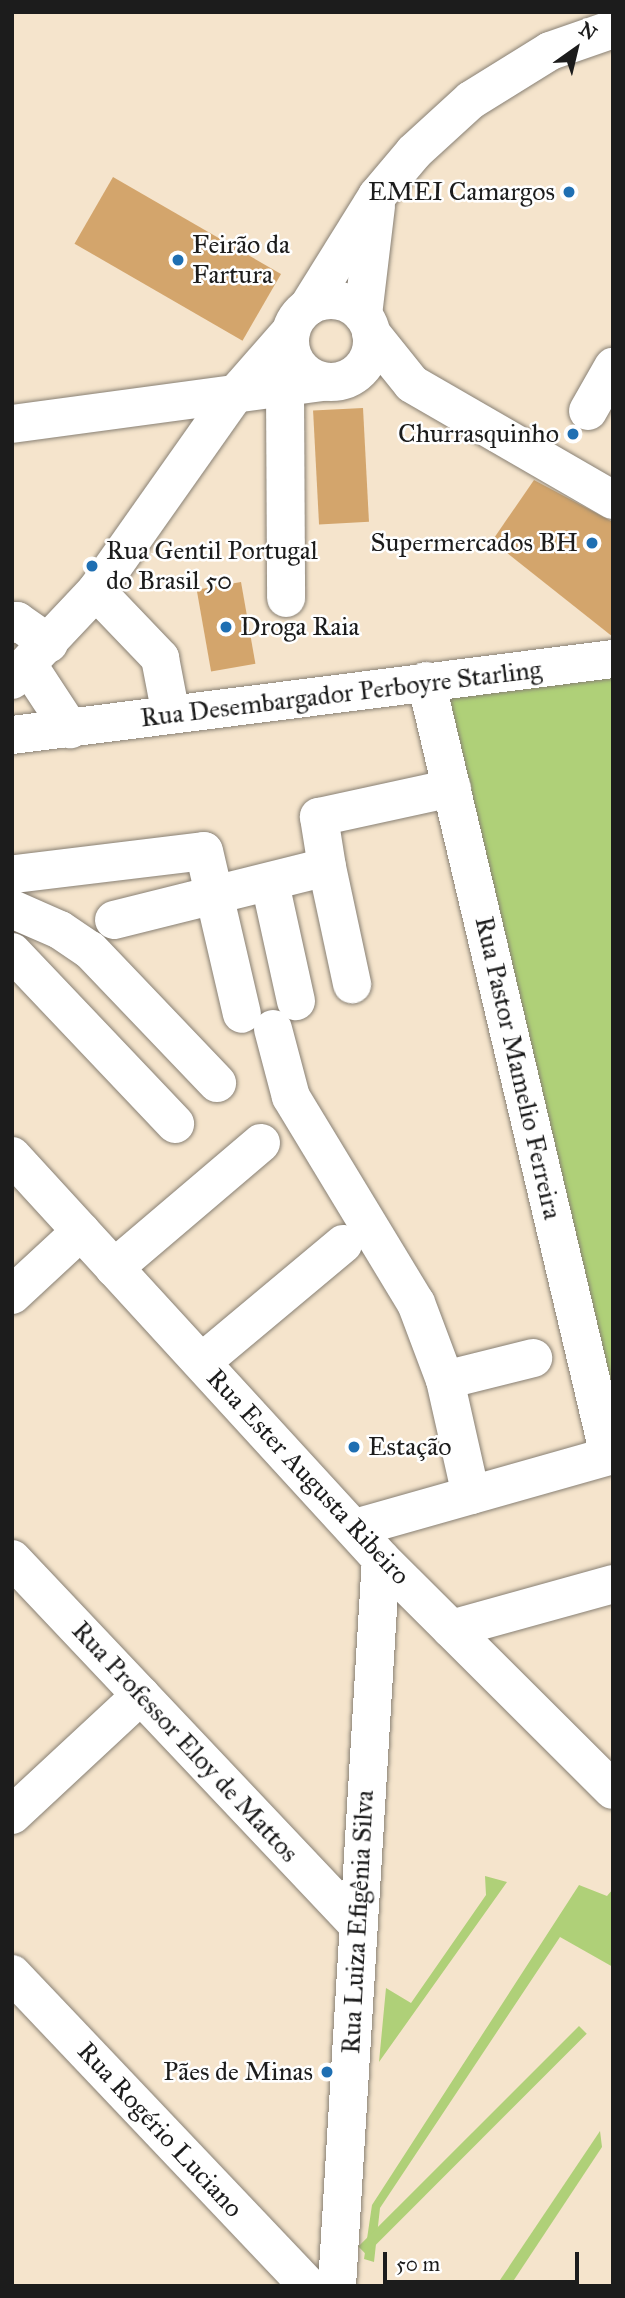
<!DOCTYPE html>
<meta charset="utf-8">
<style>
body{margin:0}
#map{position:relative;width:625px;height:2298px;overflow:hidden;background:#f5e4cc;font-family:"IM FELL Great Primer",serif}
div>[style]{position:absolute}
.green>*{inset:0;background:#afd078;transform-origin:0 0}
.building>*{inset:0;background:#d3a56c;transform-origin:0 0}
.roads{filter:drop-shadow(0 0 2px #888074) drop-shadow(0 0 2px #888074)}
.minor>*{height:38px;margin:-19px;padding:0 19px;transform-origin:19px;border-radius:19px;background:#fff}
.minor>.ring{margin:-19px;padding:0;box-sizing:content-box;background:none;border:38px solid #fff;border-radius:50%}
.dots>*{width:19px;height:19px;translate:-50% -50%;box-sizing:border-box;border:4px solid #fff;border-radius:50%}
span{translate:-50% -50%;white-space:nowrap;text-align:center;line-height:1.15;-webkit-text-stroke:5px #fff;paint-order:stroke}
.poi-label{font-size:26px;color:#1c1c1c}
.right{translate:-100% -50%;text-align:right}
.left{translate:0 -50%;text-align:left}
.street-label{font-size:26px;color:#1c1c1c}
.frame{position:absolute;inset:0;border:14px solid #1c1c1c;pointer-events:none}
.north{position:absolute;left:541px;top:14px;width:70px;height:70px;-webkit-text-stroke:5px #fff;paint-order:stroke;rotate:34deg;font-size:19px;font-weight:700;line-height:28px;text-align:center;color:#1c1c1c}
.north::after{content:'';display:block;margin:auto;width:24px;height:32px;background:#1c1c1c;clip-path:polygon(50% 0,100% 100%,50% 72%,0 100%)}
.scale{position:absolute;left:383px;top:2252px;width:196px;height:32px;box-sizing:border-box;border:4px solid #1c1c1c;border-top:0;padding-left:9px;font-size:21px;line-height:24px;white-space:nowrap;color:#1c1c1c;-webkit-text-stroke:5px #fff;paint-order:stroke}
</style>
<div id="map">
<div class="green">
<div style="clip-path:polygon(613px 669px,613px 1392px,442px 688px)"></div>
<div style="clip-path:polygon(485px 1876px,507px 1882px,379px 2062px,386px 1988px,411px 2003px,486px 1895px)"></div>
<div style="clip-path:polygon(579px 1885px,607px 1896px,613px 1889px,613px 1967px,560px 1937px,380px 2208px,374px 2262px,364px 2259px,372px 2205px)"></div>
<div style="left:579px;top:2026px;width:11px;height:312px;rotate:45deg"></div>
<div style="clip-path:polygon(600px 2131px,602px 2147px,510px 2286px,496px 2286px)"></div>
</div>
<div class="building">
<div style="left:113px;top:177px;width:194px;height:77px;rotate:30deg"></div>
<div style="left:363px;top:408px;width:114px;height:50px;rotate:87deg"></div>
<div style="clip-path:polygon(534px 480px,613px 522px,613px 637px,492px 541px)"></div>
<div style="left:241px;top:582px;width:83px;height:45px;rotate:80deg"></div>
</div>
<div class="roads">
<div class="minor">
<div class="ring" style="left:290px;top:300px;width:44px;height:44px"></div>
<div style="left:308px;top:307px;width:131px;rotate:-58.1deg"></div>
<div style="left:377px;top:196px;width:57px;rotate:-49.9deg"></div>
<div style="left:414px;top:152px;width:77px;rotate:-42.4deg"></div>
<div style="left:471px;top:100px;width:93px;rotate:-31.8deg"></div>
<div style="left:550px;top:51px;width:67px;rotate:-19.2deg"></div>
<div style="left:363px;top:315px;width:110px;rotate:-83.2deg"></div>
<div style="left:371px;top:333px;width:65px;rotate:51.2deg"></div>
<div style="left:412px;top:384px;width:232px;rotate:30deg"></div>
<div style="left:285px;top:388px;width:210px;rotate:89.7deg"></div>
<div style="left:588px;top:411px;width:51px;rotate:-60.4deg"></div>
<div style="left:12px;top:424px;width:315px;rotate:-7.7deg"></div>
<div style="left:96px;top:591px;width:93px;rotate:46.3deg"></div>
<div style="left:160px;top:658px;width:58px;rotate:79.1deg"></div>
<div style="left:12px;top:624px;width:6px;rotate:-31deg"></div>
<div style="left:17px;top:621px;width:39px;rotate:35deg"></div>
<div style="left:28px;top:665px;width:77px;rotate:56.7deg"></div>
<div style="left:12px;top:680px;width:122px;rotate:-46.7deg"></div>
<div style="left:96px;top:591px;width:237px;rotate:-54.8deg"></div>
<div style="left:233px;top:397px;width:88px;rotate:-48.7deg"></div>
<div style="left:426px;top:681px;width:796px;rotate:76.71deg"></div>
<div style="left:12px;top:735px;width:606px;rotate:-7.21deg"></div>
<div style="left:327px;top:867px;width:120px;rotate:77.9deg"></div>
<div style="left:15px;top:874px;width:190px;rotate:-6.9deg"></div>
<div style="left:204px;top:851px;width:167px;rotate:76.9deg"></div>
<div style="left:270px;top:883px;width:121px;rotate:77.6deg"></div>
<div style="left:12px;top:909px;width:52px;rotate:23.6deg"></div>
<div style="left:60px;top:930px;width:36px;rotate:34deg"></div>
<div style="left:90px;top:950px;width:184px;rotate:46.3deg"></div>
<div style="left:114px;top:920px;width:219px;rotate:-14deg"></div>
<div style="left:327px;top:867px;width:51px;rotate:-99.1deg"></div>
<div style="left:319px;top:817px;width:136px;rotate:-12.3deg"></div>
<div style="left:12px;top:952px;width:237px;rotate:46.5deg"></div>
<div style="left:273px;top:1029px;width:70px;rotate:75.2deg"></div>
<div style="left:291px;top:1097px;width:241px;rotate:58.8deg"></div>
<div style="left:416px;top:1303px;width:82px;rotate:69.4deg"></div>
<div style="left:445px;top:1380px;width:118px;rotate:77.3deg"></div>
<div style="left:12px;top:1156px;width:546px;rotate:47.52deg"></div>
<div style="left:381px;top:1559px;width:327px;rotate:44.9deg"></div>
<div style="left:114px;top:1268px;width:193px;rotate:-40.4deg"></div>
<div style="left:12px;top:1295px;width:94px;rotate:-42.8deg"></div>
<div style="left:202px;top:1362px;width:184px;rotate:-39.9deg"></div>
<div style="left:445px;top:1380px;width:91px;rotate:-14deg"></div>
<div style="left:355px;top:1528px;width:268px;rotate:-15.8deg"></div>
<div style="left:12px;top:1559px;width:504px;rotate:46.61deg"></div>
<div style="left:451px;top:1629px;width:168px;rotate:-15.5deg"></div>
<div style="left:12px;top:1815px;width:176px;rotate:-42.9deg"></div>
<div style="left:12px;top:1974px;width:430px;rotate:46.5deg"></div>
<div style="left:337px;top:2286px;width:728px;rotate:-86.54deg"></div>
</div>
</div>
<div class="dots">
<div style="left:569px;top:192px;background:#1f6fb2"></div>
<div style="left:178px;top:260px;background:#1f6fb2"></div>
<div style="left:573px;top:434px;background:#1f6fb2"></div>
<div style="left:592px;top:543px;background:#1f6fb2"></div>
<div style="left:92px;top:566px;background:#1f6fb2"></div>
<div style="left:226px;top:627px;background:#1f6fb2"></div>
<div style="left:354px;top:1447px;background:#1f6fb2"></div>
<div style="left:327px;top:2072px;background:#1f6fb2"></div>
</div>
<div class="poi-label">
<span class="right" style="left:555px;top:192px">EMEI Camargos</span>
<span class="left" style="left:192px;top:260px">Feirão da<br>Fartura</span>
<span class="right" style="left:559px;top:434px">Churrasquinho</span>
<span class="right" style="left:578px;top:543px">Supermercados BH</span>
<span class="left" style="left:106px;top:566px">Rua Gentil Portugal<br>do Brasil 50</span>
<span class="left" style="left:240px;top:627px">Droga Raia</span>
<span class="left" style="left:368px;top:1447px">Estação</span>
<span class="right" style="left:313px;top:2072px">Pães de Minas</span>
</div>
<div class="street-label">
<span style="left:341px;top:694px;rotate:-7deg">Rua Desembargador Perboyre Starling</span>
<span style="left:518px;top:1068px;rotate:77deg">Rua Pastor Mamelio Ferreira</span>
<span style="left:308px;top:1477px;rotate:47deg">Rua Ester Augusta Ribeiro</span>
<span style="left:185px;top:1742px;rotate:47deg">Rua Professor Eloy de Mattos</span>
<span style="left:358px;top:1922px;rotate:-87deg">Rua Luiza Efigênia Silva</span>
<span style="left:160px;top:2130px;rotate:47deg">Rua Rogério Luciano</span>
</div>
<div class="frame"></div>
<div class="north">N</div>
<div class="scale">50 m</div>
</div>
